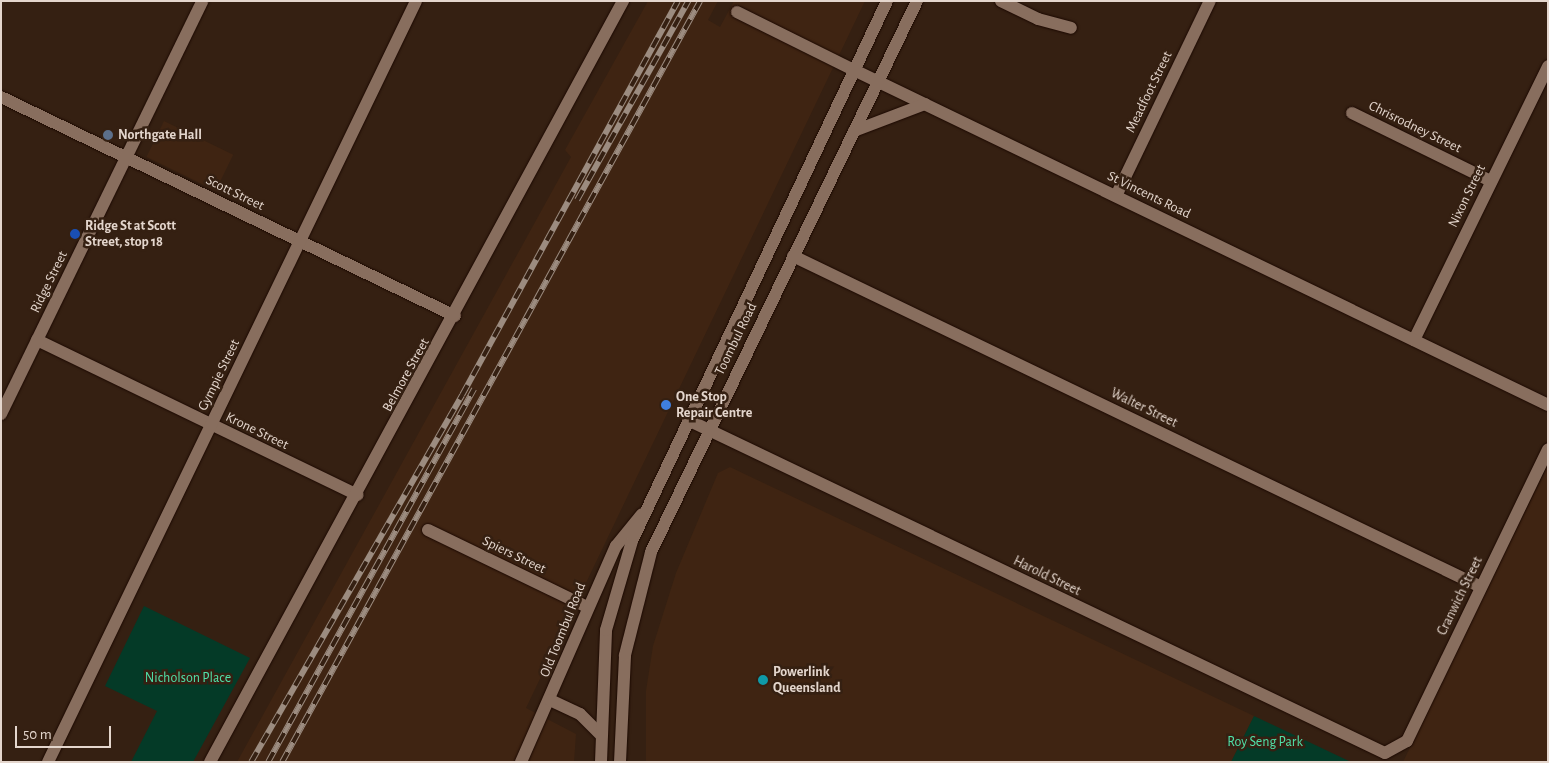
<!DOCTYPE html>
<style>
body{margin:0}
#map{position:relative;width:1549px;height:763px;overflow:hidden;background:#352012;font-family:"Alegreya Sans",sans-serif}
div>[style]{position:absolute}
.built>*{inset:0;background:#3f2412;transform-origin:0 0}
.green>*{inset:0;background:#043a27}
.roads{filter:drop-shadow(0 0 1px #1c0900) drop-shadow(0 0 1px #1c0900)}
.minor>*{height:12px;margin:-6px;padding:0 6px;transform-origin:6px;border-radius:6px;background:#886e5e}
.tertiary>*{height:12px;margin:-6px;padding:0 6px;transform-origin:6px;border-radius:6px;background:#886e5e}
.secondary>*{height:12px;margin:-6px;padding:0 6px;transform-origin:6px;border-radius:6px;background:#886e5e}
.rail>*{height:5.5px;margin-top:-2.75px;transform-origin:0;background:repeating-linear-gradient(90deg,#352012 0 11px,#9c8c80 0 22px);box-sizing:border-box;border-block:1px solid #9c8c80}
.dots>*{width:14px;height:14px;translate:-50% -50%;box-sizing:border-box;border:2px solid #352012;border-radius:50%}
span{translate:-50% -50%;white-space:nowrap;text-align:center;line-height:1.15;-webkit-text-stroke:5px #352012;paint-order:stroke}
.street-label{font-size:14px;color:#e4d6cd}
.poi-label{font-size:14px;color:#e4d6cd;font-weight:700}
.left{translate:0 -50%;text-align:left}
.park-label{font-size:14px;color:#50e1a9}
.frame{position:absolute;inset:0;border:2px solid #e4d6cd;pointer-events:none}
.scale{position:absolute;left:15px;top:726px;width:96px;height:22px;box-sizing:border-box;border:2px solid #e4d6cd;border-top:0;padding-left:6px;font-size:15px;line-height:18px;white-space:nowrap;color:#e4d6cd;-webkit-text-stroke:4px #352012;paint-order:stroke}
</style>
<div id="map">
<div class="built">
<div style="clip-path:polygon(648px 1px,718px 1px,708px 20px,720px 27px,734px 1px,865px 1px,526px 708px,576px 734px,574px 762px,237px 762px,571px 157px,565px 150px)"></div>
<div style="left:164px;top:121px;width:77px;height:40px;rotate:26deg"></div>
<div style="clip-path:polygon(1548px 465px,1548px 762px,1403px 762px)"></div>
<div style="clip-path:polygon(730px 467px,1254px 716px,1231px 762px,646px 762px,646px 691px,653px 646px,676px 573px,718px 473px)"></div>
</div>
<div class="green">
<div style="clip-path:polygon(144px 606px,250px 658px,193px 762px,131px 762px,157px 711px,105px 686px)"></div>
<div style="clip-path:polygon(1254px 716px,1351px 762px,1231px 762px)"></div>
</div>
<div class="roads">
<div class="minor">
<div style="left:1001px;top:1px;width:41px;rotate:25.9deg"></div>
<div style="left:1038px;top:19px;width:34px;rotate:15deg"></div>
<div style="left:737px;top:12px;width:133px;rotate:26.4deg"></div>
<div style="left:1px;top:97px;width:504px;rotate:25.75deg"></div>
<div style="left:1352px;top:113px;width:155px;rotate:26.1deg"></div>
<div style="left:1116px;top:196px;width:216px;rotate:-64.3deg"></div>
<div style="left:793px;top:256px;width:763px;rotate:25.69deg"></div>
<div style="left:37px;top:340px;width:356px;rotate:25.8deg"></div>
<div style="left:1414px;top:340px;width:305px;rotate:-63.9deg"></div>
<div style="left:1px;top:414px;width:459px;rotate:-64deg"></div>
<div style="left:688px;top:420px;width:772px;rotate:25.54deg"></div>
<div style="left:1385px;top:753px;width:25px;rotate:-29deg"></div>
<div style="left:1407px;top:741px;width:324px;rotate:-64.2deg"></div>
<div style="left:428px;top:530px;width:177px;rotate:25.8deg"></div>
<div style="left:210px;top:762px;width:866px;rotate:-61.51deg"></div>
<div style="left:521px;top:762px;width:236px;rotate:-66.3deg"></div>
<div style="left:616px;top:546px;width:41px;rotate:-50.9deg"></div>
</div>
<div class="tertiary">
<div style="left:48px;top:762px;width:845px;rotate:-64.19deg"></div>
</div>
<div class="secondary">
<div style="left:856px;top:71px;width:768px;rotate:25.76deg"></div>
<div style="left:854px;top:131px;width:76px;rotate:-20.8deg"></div>
<div style="left:550px;top:700px;width:33px;rotate:25deg"></div>
<div style="left:580px;top:714px;width:30px;rotate:45deg"></div>
<div style="left:601px;top:762px;width:132px;rotate:-87.8deg"></div>
<div style="left:606px;top:630px;width:93px;rotate:-73.7deg"></div>
<div style="left:632px;top:541px;width:597px;rotate:-64.72deg"></div>
<div style="left:620px;top:762px;width:107px;rotate:-87.3deg"></div>
<div style="left:625px;top:655px;width:106px;rotate:-75.8deg"></div>
<div style="left:651px;top:552px;width:612px;rotate:-64.23deg"></div>
</div>
</div>
<div class="rail">
<div style="left:577px;top:200px;width:228px;rotate:-60.8deg"></div>
<div style="left:251px;top:762px;width:423px;rotate:-60.1deg"></div>
<div style="left:462px;top:395px;width:449px;rotate:-61.3deg"></div>
<div style="left:268px;top:762px;width:426px;rotate:-61.1deg"></div>
<div style="left:282px;top:762px;width:868px;rotate:-61.22deg"></div>
</div>
<div class="dots">
<div style="left:108px;top:135px;background:#5c6f8a"></div>
<div style="left:75px;top:234px;background:#1a4fb4"></div>
<div style="left:666px;top:405px;background:#3f7fe0"></div>
<div style="left:763px;top:680px;background:#0f9aa8"></div>
</div>
<div class="street-label">
<span style="left:1149px;top:92px;rotate:-64deg">Meadfoot Street</span>
<span style="left:1415px;top:127px;rotate:26deg">Chrisrodney Street</span>
<span style="left:235px;top:193px;rotate:26deg">Scott Street</span>
<span style="left:1149px;top:195px;rotate:26deg">St Vincents Road</span>
<span style="left:1467px;top:196px;rotate:-64deg">Nixon Street</span>
<span style="left:49px;top:282px;rotate:-64deg">Ridge Street</span>
<span style="left:736px;top:339px;rotate:-64deg">Toombul Road</span>
<span style="left:219px;top:375px;rotate:-64deg">Gympie Street</span>
<span style="left:406px;top:375px;rotate:-61deg">Belmore Street</span>
<span style="left:1144px;top:408px;rotate:26deg">Walter Street</span>
<span style="left:257px;top:431px;rotate:26deg">Krone Street</span>
<span style="left:514px;top:555px;rotate:26deg">Spiers Street</span>
<span style="left:1047px;top:576px;rotate:26deg">Harold Street</span>
<span style="left:1460px;top:596px;rotate:-64deg">Cranwich Street</span>
<span style="left:563px;top:630px;rotate:-68deg">Old Toombul Road</span>
</div>
<div class="poi-label">
<span class="left" style="left:118px;top:135px">Northgate Hall</span>
<span class="left" style="left:85px;top:234px">Ridge St at Scott<br>Street, stop 18</span>
<span class="left" style="left:676px;top:405px">One Stop<br>Repair Centre</span>
<span class="left" style="left:773px;top:680px">Powerlink<br>Queensland</span>
</div>
<div class="park-label">
<span style="left:188px;top:678px">Nicholson Place</span>
<span style="left:1265px;top:742px">Roy Seng Park</span>
</div>
<div class="frame"></div>
<div class="scale">50 m</div>
</div>
